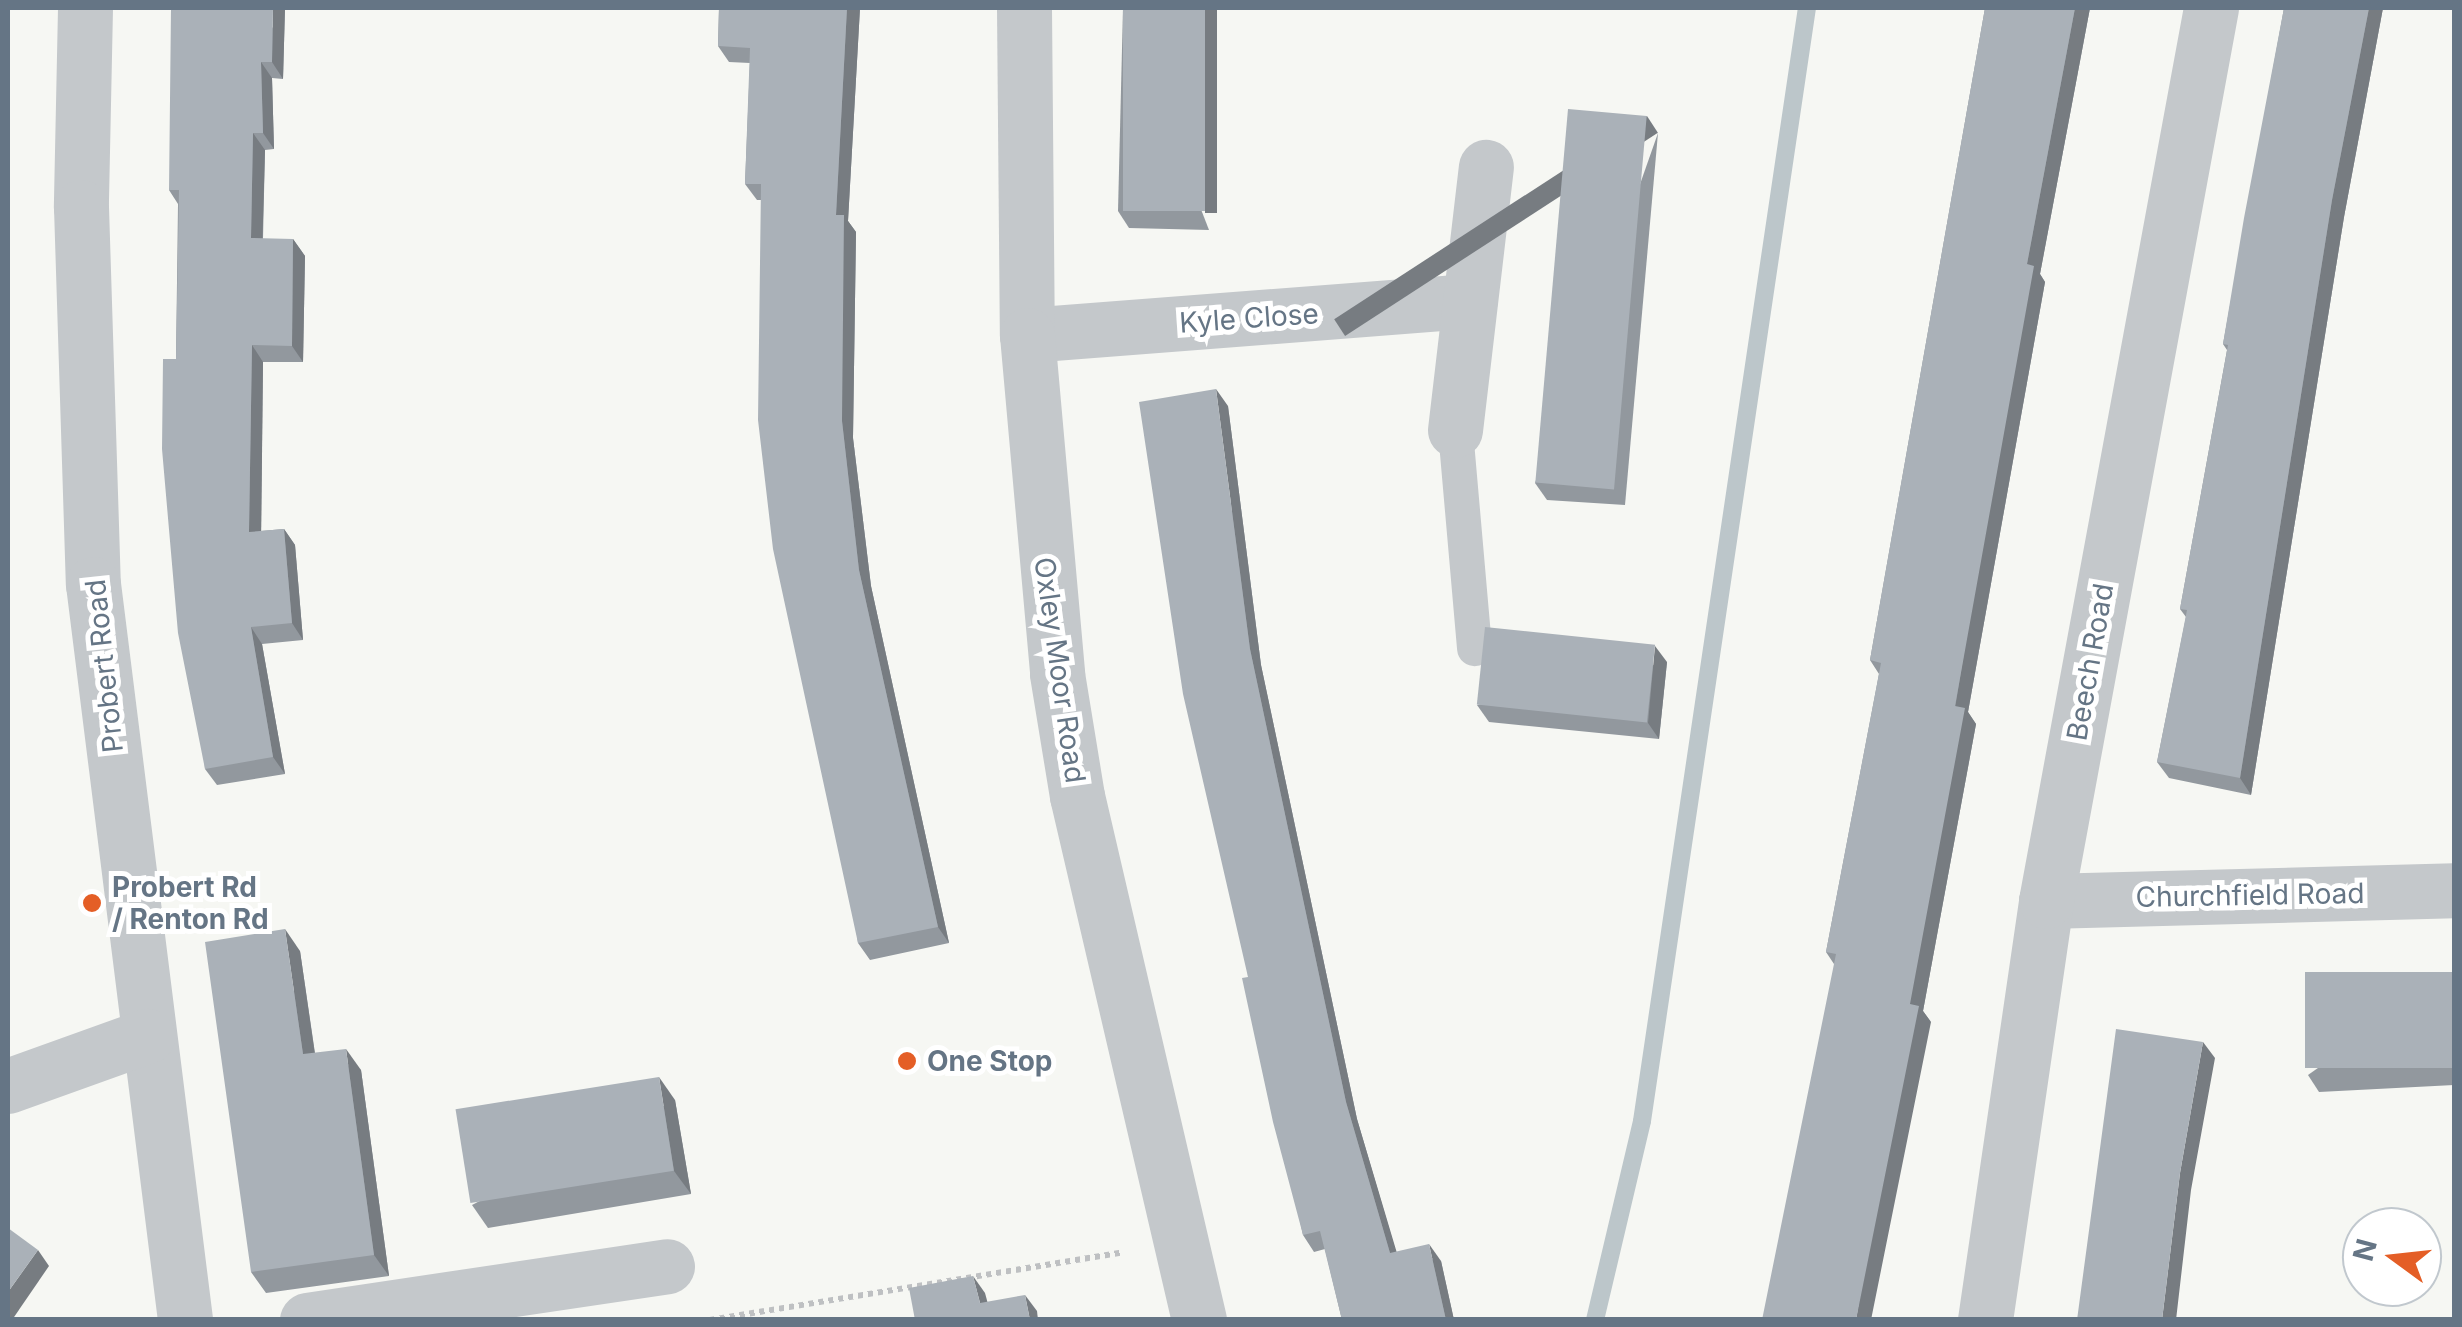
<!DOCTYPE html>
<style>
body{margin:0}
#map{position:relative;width:2462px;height:1327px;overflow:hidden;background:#f6f7f3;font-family:Inter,sans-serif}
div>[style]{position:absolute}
.stream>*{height:18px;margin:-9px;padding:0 9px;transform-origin:9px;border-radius:9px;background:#bcc6ca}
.path>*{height:6px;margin-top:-3px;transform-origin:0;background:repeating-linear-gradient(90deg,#bec0c2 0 5px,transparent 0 10px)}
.service>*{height:35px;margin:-17.5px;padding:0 17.5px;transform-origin:17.5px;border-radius:17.5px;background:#c4c8cb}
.minor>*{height:55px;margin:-27.5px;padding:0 27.5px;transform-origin:27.5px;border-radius:27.5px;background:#c4c8cb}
.tertiary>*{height:55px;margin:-27.5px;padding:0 27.5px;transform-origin:27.5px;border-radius:27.5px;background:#c4c8cb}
.wall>*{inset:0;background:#92989e}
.shaded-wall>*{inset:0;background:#777c81;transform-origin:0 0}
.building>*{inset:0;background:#aab1b8;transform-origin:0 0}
.dots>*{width:28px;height:28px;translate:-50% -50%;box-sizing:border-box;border:5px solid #fff;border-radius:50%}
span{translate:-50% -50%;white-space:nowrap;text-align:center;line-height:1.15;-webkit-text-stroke:10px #fff;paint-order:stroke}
.street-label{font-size:28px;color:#657585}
.poi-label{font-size:28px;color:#657585;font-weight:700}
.left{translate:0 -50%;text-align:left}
.frame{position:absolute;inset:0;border:10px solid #657585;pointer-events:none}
.north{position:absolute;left:2342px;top:1207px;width:100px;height:100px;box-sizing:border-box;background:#fff;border:2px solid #c1c8ce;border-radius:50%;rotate:285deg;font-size:28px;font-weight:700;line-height:40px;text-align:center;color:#657585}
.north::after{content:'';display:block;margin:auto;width:35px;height:45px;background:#e45e26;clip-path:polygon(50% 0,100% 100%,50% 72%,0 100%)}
</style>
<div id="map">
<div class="stream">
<div style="left:1595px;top:1320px;width:204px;rotate:-76.7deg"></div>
<div style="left:1642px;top:1121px;width:1125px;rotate:-81.57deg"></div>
</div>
<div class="path">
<div style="left:710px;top:1320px;width:419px;rotate:-9.3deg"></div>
</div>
<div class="service">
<div style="left:1455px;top:430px;width:219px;rotate:85deg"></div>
</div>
<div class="minor">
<div style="left:85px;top:8px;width:199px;rotate:91.2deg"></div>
<div style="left:81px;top:207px;width:377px;rotate:88.2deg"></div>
<div style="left:93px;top:584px;width:742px;rotate:82.87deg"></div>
<div style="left:1027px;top:335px;width:444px;rotate:-4.4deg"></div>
<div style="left:1455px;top:430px;width:265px;rotate:-83.3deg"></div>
<div style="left:2046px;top:901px;width:408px;rotate:-1.5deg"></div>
<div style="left:8px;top:1086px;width:148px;rotate:-19.8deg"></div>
<div style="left:307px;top:1320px;width:364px;rotate:-8.5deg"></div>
<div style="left:1985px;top:1320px;width:423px;rotate:-81.7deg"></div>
<div style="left:2046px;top:901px;width:908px;rotate:-79.53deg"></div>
</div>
<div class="tertiary">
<div style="left:1024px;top:8px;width:327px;rotate:89.5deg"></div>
<div style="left:1027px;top:335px;width:340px;rotate:84.9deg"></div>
<div style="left:1057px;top:674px;width:124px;rotate:80.7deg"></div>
<div style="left:1077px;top:796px;width:538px;rotate:76.89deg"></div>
</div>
<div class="wall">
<div style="clip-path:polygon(285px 8px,283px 79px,272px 78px,274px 149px,265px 150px,263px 239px,293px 239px,305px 256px,303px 362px,263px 362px,261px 531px,284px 529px,295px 545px,303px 640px,262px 644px,285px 774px,217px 785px,205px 769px,176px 359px,178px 204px,169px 190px)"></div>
<div style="clip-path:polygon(719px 8px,860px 8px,848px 221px,856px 232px,853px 438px,871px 586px,949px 943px,870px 960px,858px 943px,761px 200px,757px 200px,745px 184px,750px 63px,729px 62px,718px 46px)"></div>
<div style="clip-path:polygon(1123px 8px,1209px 230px,1129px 228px,1118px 211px)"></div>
<div style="clip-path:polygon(1985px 8px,2090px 8px,2040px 274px,2045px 282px,1968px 712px,1976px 724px,1923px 1011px,1931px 1022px,1834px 964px,1826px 952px,1879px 674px,1870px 660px)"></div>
<div style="clip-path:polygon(2284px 8px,2383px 8px,2344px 217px,2251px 795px,2169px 778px,2157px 762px,2186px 617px,2180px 609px,2227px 350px,2223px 344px)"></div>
<div style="clip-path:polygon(1658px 133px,1625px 505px,1547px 500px,1535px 483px)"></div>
<div style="clip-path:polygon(1228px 406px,1261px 665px,1357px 1119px,1396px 1252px,1441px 1261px,1454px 1320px,1342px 1320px,1325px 1249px,1314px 1252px,1303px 1235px,1248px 977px)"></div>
<div style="clip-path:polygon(1667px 662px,1659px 739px,1489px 722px,1477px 705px)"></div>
<div style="clip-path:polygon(300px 951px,315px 1053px,361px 1070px,389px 1276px,266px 1293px,251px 1272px)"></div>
<div style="clip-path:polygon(2454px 972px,2454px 1085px,2319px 1092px,2308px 1075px)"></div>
<div style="clip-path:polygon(675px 1100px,691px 1194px,488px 1228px,472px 1205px)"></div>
</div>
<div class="shaded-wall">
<div style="clip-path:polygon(273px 8px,285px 8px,283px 79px,272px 62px)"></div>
<div style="clip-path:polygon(847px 8px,860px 8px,848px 221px,856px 232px,853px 438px,871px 586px,949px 943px,938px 927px,859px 570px,842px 421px,836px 215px)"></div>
<div style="left:1205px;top:8px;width:12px;height:205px"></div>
<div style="clip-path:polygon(2075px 8px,2090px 8px,2040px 274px,2045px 282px,1968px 712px,1976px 724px,1923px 1011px,1931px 1022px,1871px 1320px,1856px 1320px,2027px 264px)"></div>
<div style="clip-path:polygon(2369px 8px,2383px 8px,2344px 217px,2251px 795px,2240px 778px,2332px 200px)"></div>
<div style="clip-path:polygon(261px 62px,272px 78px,274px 149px,263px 133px)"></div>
<div style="left:1647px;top:116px;width:20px;height:373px;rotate:57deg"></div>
<div style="clip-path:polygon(253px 133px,265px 150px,262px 255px,251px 238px)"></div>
<div style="clip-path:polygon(293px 239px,305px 256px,303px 362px,292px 346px)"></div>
<div style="clip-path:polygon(252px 345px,263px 362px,261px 548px,249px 532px)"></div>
<div style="clip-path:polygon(1216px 389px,1228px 406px,1261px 665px,1357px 1119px,1402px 1270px,1390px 1253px,1346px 1102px,1250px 649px)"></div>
<div style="clip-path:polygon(284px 529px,295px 545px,303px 640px,292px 623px)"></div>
<div style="clip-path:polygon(251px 627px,262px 644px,285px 774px,273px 757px)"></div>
<div style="clip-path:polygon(1655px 646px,1667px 662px,1659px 739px,1648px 723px)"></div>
<div style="clip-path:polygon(285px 929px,300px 951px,318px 1076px,303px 1054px)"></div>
<div style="clip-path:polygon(2203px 1042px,2215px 1058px,2191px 1190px,2176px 1320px,2162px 1320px,2180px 1173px)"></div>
<div style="clip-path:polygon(346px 1049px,361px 1070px,389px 1276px,374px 1255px)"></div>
<div style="clip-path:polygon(659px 1077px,675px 1100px,691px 1194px,674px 1171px)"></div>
<div style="clip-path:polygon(1429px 1244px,1441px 1261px,1454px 1320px,1446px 1320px)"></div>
<div style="clip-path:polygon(38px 1250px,49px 1266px,12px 1320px,8px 1320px,8px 1292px)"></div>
<div style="clip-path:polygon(973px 1276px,985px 1293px,992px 1319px,980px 1303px)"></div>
<div style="clip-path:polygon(1025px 1295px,1037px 1311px,1038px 1320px,1030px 1320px)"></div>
</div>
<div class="building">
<div style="clip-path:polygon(171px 8px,273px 8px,272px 62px,261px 62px,263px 133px,253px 133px,251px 238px,293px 239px,292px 346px,252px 345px,249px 532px,284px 529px,292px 623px,251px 627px,273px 757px,205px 769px,178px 633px,162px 449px,163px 359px,176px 359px,179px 190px,169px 190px)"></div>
<div style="clip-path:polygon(719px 8px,847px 8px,836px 215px,844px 215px,842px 421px,859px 570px,938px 927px,858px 943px,773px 549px,758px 420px,761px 184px,745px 184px,750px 48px,718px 46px)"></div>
<div style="left:1123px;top:8px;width:82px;height:203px"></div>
<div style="clip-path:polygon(1985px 8px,2075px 8px,2027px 264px,2034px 266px,1955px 706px,1965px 708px,1910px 1004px,1919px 1006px,1856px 1320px,1762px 1320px,1836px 954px,1826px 952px,1881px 663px,1870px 660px)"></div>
<div style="clip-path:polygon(2284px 8px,2369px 8px,2332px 200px,2240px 778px,2157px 762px,2187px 610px,2180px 609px,2228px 345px,2223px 344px,2244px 218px)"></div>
<div style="left:1568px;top:109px;width:79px;height:375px;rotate:5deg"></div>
<div style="clip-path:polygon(1216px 389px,1250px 649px,1346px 1102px,1390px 1253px,1429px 1244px,1446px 1320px,1342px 1320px,1320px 1231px,1303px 1235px,1273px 1122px,1242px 978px,1248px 977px,1183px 694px,1139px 402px)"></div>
<div style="left:1485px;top:627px;width:171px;height:78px;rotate:6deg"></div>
<div style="clip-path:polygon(285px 929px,303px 1054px,346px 1049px,374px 1255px,251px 1272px,205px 942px)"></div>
<div style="left:2454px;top:972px;width:96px;height:149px;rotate:90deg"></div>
<div style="clip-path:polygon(2116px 1029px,2203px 1042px,2180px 1173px,2162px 1320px,2077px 1320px)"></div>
<div style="left:659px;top:1077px;width:95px;height:206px;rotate:81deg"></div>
<div style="clip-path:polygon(8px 1228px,38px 1250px,8px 1292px)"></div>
<div style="clip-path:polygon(973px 1276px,980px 1303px,1025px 1295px,1030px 1320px,915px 1320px,909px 1288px)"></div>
</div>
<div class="dots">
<div style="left:92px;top:903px;background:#e45e26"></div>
<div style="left:907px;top:1061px;background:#e45e26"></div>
</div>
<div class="street-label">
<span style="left:1249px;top:318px;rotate:-4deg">Kyle Close</span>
<span style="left:2090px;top:662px;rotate:-80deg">Beech Road</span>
<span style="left:104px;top:666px;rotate:-96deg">Probert Road</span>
<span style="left:1060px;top:670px;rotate:82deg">Oxley Moor Road</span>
<span style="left:2250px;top:895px;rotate:-1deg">Churchfield Road</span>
</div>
<div class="poi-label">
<span class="left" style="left:112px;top:903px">Probert Rd<br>/ Renton Rd</span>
<span class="left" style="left:927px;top:1061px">One Stop</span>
</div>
<div class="frame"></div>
<div class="north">N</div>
</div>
